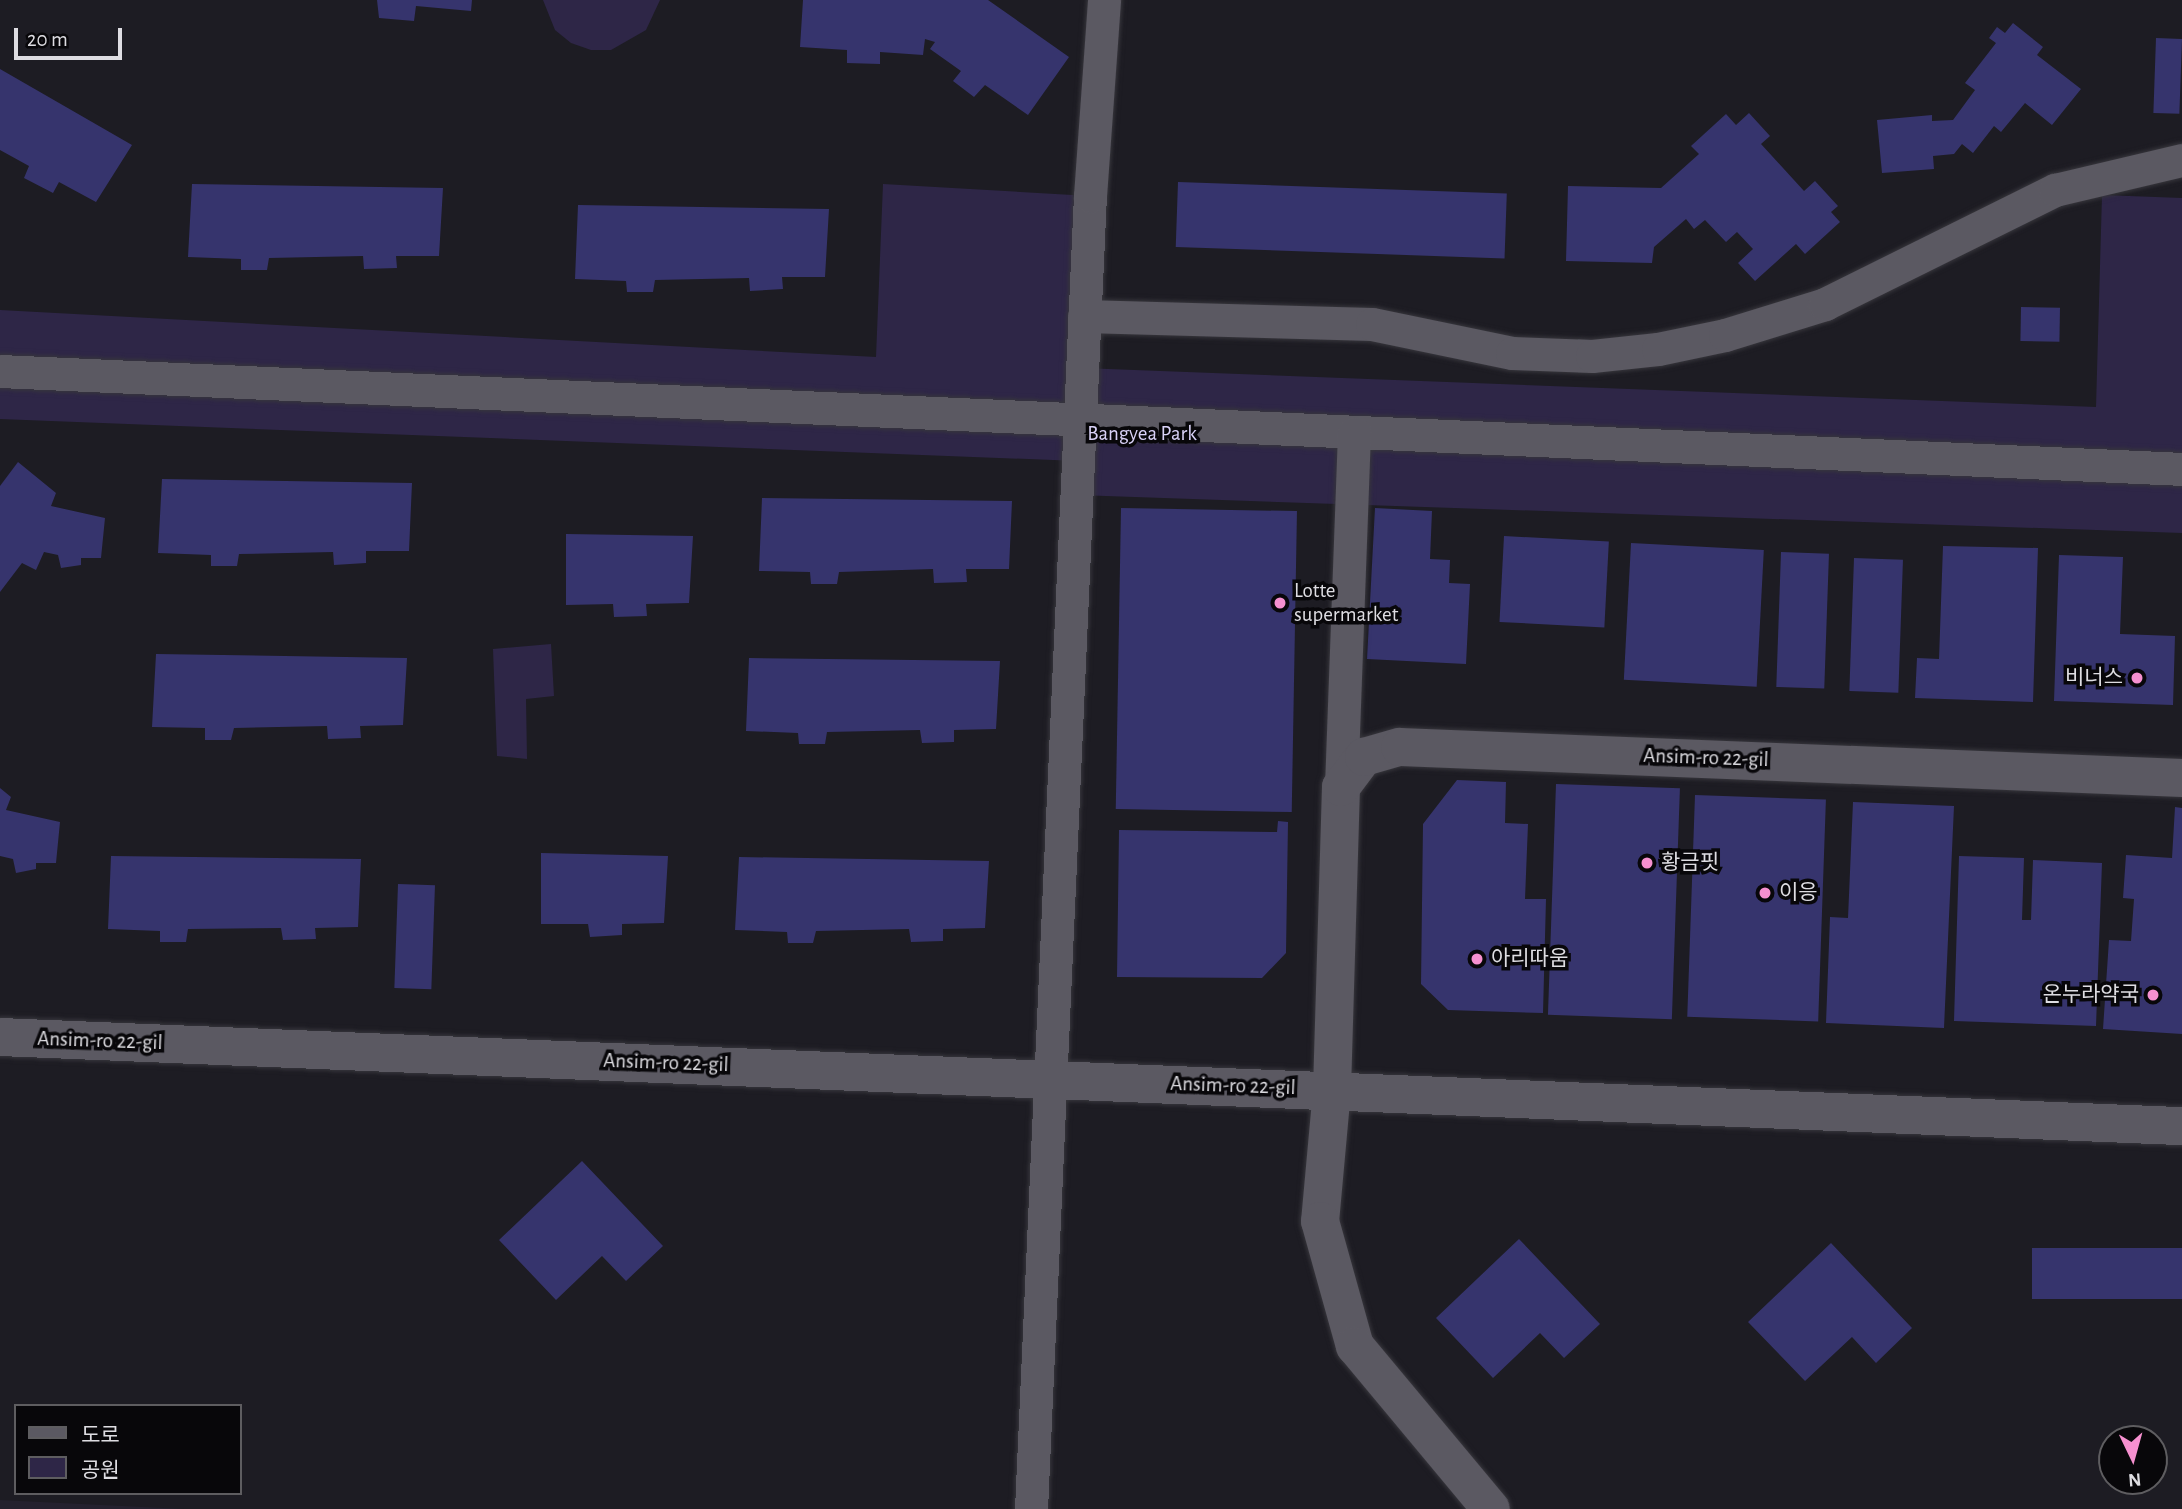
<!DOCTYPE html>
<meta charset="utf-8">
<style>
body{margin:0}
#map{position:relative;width:2182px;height:1509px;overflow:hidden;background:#1d1c23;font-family:"Alegreya Sans","Noto Sans KR",sans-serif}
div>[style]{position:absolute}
.built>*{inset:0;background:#24212e}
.green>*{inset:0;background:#2e2647}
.building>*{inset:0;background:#36346d;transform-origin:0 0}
.roads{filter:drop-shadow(0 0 2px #37363c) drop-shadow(0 0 2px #37363c)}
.pedestrian>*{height:33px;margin:-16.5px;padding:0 16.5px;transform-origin:16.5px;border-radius:16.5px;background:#5b5962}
.minor>*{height:38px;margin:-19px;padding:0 19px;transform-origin:19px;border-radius:19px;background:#5b5962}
.tertiary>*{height:38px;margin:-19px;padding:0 19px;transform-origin:19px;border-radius:19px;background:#5b5962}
.secondary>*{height:38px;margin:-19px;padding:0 19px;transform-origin:19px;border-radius:19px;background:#5b5962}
.dots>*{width:19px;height:19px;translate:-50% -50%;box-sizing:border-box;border:4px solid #08070a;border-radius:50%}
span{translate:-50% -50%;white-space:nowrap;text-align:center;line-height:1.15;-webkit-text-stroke:7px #08070a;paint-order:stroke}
.park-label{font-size:21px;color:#d9d2f7}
.poi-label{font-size:21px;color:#dedde2}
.left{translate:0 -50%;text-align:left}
.right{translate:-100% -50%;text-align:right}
.street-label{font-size:21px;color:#dedde2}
.legend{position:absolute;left:14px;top:1404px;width:228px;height:91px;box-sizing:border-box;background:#08070a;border:2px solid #5e5d60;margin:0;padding:9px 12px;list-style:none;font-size:21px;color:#dedde2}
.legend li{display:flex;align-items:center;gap:14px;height:35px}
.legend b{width:35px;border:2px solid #5e5d60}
.north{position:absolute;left:2098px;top:1425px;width:70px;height:70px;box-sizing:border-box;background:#08070a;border:2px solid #5e5d60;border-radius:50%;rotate:175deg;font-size:19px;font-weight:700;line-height:28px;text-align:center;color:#dedde2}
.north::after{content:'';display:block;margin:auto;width:24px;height:32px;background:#f690d0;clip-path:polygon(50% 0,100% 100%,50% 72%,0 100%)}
.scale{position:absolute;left:14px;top:28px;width:108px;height:32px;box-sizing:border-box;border:4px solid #dedde2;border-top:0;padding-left:9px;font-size:21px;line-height:24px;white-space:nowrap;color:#dedde2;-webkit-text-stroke:5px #08070a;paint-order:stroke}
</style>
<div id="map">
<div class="built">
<div style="clip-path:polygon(0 1500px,184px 1509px,0 1509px)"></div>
</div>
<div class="green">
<div style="clip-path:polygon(543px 0,660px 0,646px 30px,611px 50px,591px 50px,571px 43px,555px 30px)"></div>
<div style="clip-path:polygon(883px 184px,1090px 196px,1082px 368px,2096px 407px,2102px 195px,2182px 198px,2182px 533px,1077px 495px,1078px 461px,0 419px,0 310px,876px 357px)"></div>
<div style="clip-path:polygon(551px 644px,554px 696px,526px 699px,527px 759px,497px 756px,493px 649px)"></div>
</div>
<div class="building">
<div style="clip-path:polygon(377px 0,472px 0,471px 11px,416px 6px,414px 21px,379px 18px)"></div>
<div style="clip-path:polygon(803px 0,988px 0,1069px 57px,1028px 115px,985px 85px,974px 97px,953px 81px,961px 71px,930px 49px,935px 42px,925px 39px,923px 55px,880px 52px,880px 64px,847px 63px,847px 50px,800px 47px)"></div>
<div style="clip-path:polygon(2013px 23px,2043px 47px,2037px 55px,2081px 89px,2052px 125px,2025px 103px,2001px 132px,1994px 126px,1973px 153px,1962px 144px,1954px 154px,1933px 156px,1934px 169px,1882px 173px,1877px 120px,1932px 115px,1932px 121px,1953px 120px,1975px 90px,1965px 83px,1996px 43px,1989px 38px,1997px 27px,2005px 33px)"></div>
<div style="left:2156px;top:38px;width:26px;height:75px;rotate:2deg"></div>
<div style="clip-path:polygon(0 69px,132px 145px,96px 202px,59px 182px,53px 193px,24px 178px,29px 166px,0 150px)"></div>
<div style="clip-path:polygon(1749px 113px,1770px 136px,1761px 144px,1804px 191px,1815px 181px,1838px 206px,1831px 212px,1840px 222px,1805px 254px,1796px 244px,1755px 281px,1738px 263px,1753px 249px,1737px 232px,1726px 242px,1705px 220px,1694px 229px,1686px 219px,1654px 247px,1652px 263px,1566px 261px,1568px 186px,1661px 188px,1699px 154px,1691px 146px,1726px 114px,1736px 125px)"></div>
<div style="left:1178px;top:182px;width:329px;height:65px;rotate:2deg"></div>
<div style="clip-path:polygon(192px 184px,443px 188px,439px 256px,396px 256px,397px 268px,364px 269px,363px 256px,269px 258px,267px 270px,241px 270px,241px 259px,188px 257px)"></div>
<div style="clip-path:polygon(578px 205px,829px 209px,825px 277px,782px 277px,783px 289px,750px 291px,749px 278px,655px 280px,653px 292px,627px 292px,626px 281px,575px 279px)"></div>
<div style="left:2021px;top:307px;width:39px;height:34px;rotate:1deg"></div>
<div style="clip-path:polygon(18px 462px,56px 493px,51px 506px,105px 518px,101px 558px,81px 558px,81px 565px,61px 568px,58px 555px,44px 552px,36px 570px,22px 563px,0 592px,0 486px)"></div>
<div style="clip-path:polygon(162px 479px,412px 483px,409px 551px,366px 551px,366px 563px,334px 565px,333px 552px,239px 554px,237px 566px,211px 566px,211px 555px,158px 553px)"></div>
<div style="clip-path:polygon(762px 498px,1012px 501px,1009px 569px,966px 569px,967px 582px,934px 583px,933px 569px,839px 572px,837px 584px,811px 584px,810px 572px,759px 571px)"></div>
<div style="left:1121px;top:508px;width:176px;height:301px;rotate:1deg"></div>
<div style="clip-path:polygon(1375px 508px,1432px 511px,1430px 559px,1450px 560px,1449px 583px,1470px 584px,1466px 664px,1367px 659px)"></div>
<div style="clip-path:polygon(566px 534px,693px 536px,689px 603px,646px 604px,647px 616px,614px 617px,613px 604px,566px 605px)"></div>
<div style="left:1504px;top:536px;width:105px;height:86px;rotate:3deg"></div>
<div style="left:1631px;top:543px;width:133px;height:137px;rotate:3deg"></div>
<div style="clip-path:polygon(1943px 546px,2038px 548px,2033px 702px,1915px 698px,1917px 658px,1939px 659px)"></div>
<div style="left:1781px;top:552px;width:48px;height:135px;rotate:2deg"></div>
<div style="clip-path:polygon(2059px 555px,2123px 557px,2120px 634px,2175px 636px,2173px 705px,2054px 701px)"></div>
<div style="left:1854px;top:558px;width:49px;height:133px;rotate:2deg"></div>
<div style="clip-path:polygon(156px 654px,407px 658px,403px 725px,360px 726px,361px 738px,328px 739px,327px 726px,234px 728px,231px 740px,205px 740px,205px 728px,152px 727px)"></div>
<div style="clip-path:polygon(749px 658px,1000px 661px,996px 729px,954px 730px,954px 742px,922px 743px,920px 730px,827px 732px,825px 744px,799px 744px,798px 733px,746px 731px)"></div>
<div style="clip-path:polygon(1457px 780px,1506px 782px,1505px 823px,1528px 824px,1525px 899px,1546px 899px,1543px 1013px,1448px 1010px,1421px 984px,1423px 824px)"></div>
<div style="left:1556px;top:784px;width:124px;height:231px;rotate:2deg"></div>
<div style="clip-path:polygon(0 788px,11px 797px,6px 810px,60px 822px,56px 863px,36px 863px,36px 869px,16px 873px,13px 859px,0 856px)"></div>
<div style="left:1695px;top:795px;width:131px;height:222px;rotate:2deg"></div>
<div style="clip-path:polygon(1853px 802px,1954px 806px,1944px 1028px,1826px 1023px,1830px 917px,1848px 918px)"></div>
<div style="clip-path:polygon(2175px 807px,2182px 808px,2182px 1034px,2103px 1029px,2109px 940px,2131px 941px,2134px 899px,2123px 898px,2126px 855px,2172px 858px)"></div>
<div style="clip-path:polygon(1278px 821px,1288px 822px,1286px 953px,1262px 978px,1117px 977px,1119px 830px,1277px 832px)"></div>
<div style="clip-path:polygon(541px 853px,668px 856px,664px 923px,622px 924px,622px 935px,590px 937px,588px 924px,541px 924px)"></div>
<div style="clip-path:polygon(111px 856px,361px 859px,358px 927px,315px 928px,316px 939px,283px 940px,281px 928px,188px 929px,186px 942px,160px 942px,160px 931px,108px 929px)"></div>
<div style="clip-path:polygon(1959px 856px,2024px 858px,2022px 920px,2031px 920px,2033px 860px,2102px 863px,2096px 1026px,1954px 1021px)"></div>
<div style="clip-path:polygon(739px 857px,989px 861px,985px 928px,943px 929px,943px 941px,911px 942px,909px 929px,816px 931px,813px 943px,788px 943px,787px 932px,735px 930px)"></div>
<div style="left:398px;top:884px;width:37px;height:104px;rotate:2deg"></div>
<div style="clip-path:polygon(582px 1161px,663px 1246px,626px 1281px,602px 1256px,556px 1300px,499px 1240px)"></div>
<div style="clip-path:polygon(1519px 1239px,1600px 1324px,1564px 1358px,1540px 1333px,1493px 1378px,1436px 1318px)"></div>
<div style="clip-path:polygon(1831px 1243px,1912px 1328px,1876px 1363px,1852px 1337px,1805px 1381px,1748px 1322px)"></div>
<div style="left:2182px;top:1248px;width:51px;height:150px;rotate:90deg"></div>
</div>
<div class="roads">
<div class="pedestrian">
<div style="left:1084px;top:316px;width:288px;rotate:1.6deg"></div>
<div style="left:1372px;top:324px;width:143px;rotate:11.7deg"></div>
<div style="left:1512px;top:353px;width:80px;rotate:2.1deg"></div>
<div style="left:1592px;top:356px;width:66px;rotate:-6.1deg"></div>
<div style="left:1658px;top:349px;width:68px;rotate:-11.8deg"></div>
<div style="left:1725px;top:335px;width:105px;rotate:-17.2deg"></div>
<div style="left:1825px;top:304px;width:257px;rotate:-26.4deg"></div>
<div style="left:2055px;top:190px;width:130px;rotate:-13.3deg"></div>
<div style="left:0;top:371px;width:2184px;rotate:2.57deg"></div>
<div style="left:1341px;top:787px;width:354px;rotate:-87.9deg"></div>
<div style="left:1031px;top:1509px;width:1314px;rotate:-87.43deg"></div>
<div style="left:1090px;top:196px;width:196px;rotate:-85.9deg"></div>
</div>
<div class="minor">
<div style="left:1332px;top:1090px;width:132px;rotate:95.2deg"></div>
<div style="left:1320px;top:1221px;width:130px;rotate:74.4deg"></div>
<div style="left:1355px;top:1346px;width:212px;rotate:50.2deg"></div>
</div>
<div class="tertiary">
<div style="left:1332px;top:1090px;width:303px;rotate:-88.3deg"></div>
<div style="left:1341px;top:787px;width:38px;rotate:-53deg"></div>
<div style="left:1364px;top:757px;width:37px;rotate:-16deg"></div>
<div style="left:1400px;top:747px;width:783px;rotate:2.27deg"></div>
</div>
<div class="secondary">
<div style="left:0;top:1037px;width:2184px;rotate:2.34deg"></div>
</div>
</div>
<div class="dots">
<div style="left:1280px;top:603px;background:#f690d0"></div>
<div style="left:2137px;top:678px;background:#f690d0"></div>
<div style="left:1647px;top:863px;background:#f690d0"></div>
<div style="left:1765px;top:893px;background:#f690d0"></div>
<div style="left:1477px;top:959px;background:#f690d0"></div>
<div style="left:2153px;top:995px;background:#f690d0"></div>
</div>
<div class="park-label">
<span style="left:1142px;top:434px">Bangyea Park</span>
</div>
<div class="poi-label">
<span class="left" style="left:1294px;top:603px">Lotte<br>supermarket</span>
<span class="right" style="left:2123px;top:678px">비너스</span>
<span class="left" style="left:1661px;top:863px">황금핏</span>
<span class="left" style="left:1779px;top:893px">이응</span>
<span class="left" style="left:1491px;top:959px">아리따움</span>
<span class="right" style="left:2139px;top:995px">온누라약국</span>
</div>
<div class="street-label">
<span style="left:1706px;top:758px;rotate:2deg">Ansim-ro 22-gil</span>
<span style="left:100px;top:1041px;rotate:2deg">Ansim-ro 22-gil</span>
<span style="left:666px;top:1063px;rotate:2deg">Ansim-ro 22-gil</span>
<span style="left:1233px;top:1086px;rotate:2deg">Ansim-ro 22-gil</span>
</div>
<ul class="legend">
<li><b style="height:9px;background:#5b5962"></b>도로</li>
<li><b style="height:19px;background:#2e2647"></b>공원</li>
</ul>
<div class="north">N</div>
<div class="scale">20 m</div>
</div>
